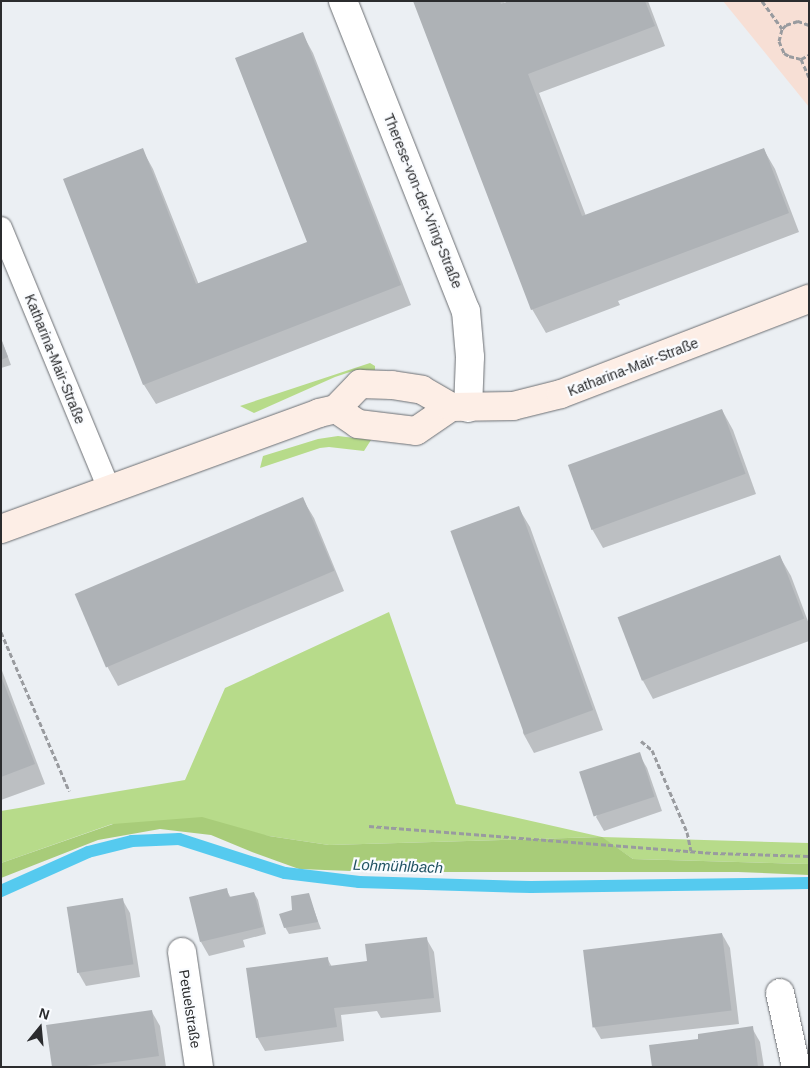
<!DOCTYPE html>
<meta charset="utf-8">
<style>
body{margin:0}
#map{position:relative;width:810px;height:1068px;overflow:hidden;background:#ebeff3;font-family:Helvetica,sans-serif}
div>[style]{position:absolute}
.education>*{inset:0;background:#f7dfd5}
.green>*{inset:0;background:#b7db8a}
.forest>*{inset:0;background:#a8cc79}
.shadow>*{inset:0;background:#0003}
.stream>*{height:12px;margin:-6px;padding:0 6px;transform-origin:6px;border-radius:6px;background:#55caef}
.building>*{inset:0;background:#aeb2b6;transform-origin:0 0}
.path>*{height:3px;margin-top:-1.5px;transform-origin:0;background:repeating-linear-gradient(90deg,#999b9f 0 5px,transparent 0 7.5px)}
.roads{filter:drop-shadow(0 0 1px #6c6f73) drop-shadow(0 0 1px #6c6f73)}
.lane>*{height:22px;margin:-11px;padding:0 11px;transform-origin:11px;border-radius:11px;background:#fff}
.street>*{height:28px;margin:-14px;padding:0 14px;transform-origin:14px;border-radius:14px;background:#fff}
.secondary>*{height:28px;margin:-14px;padding:0 14px;transform-origin:14px;border-radius:14px;background:#fdeee6}
span{translate:-50% -50%;white-space:nowrap;text-align:center;line-height:1.15;-webkit-text-stroke:4.5px #fafcff;paint-order:stroke}
.street-label{font-size:14px;color:#2b2c2e}
.water-label{font-size:15px;color:#225363;font-style:italic}
.frame{position:absolute;inset:0;border:2px solid #2b2c2e;pointer-events:none}
.north{position:absolute;left:15px;top:1003px;width:50px;height:50px;-webkit-text-stroke:4px #fafcff;paint-order:stroke;rotate:17deg;font-size:14px;font-weight:700;line-height:20px;text-align:center;color:#2b2c2e}
.north::after{content:'';display:block;margin:auto;width:18px;height:22px;background:#2b2c2e;clip-path:polygon(50% 0,100% 100%,50% 72%,0 100%)}
</style>
<div id="map">
<div class="education">
<div style="clip-path:polygon(723px 1px,809px 1px,809px 107px)"></div>
</div>
<div class="green">
<div style="clip-path:polygon(370px 363px,375px 366px,375px 370px,356px 370px,335px 377px,254px 413px,240px 406px)"></div>
<div style="clip-path:polygon(338px 436px,371px 440px,364px 451px,329px 447px,320px 448px,260px 468px,263px 456px,318px 439px)"></div>
<div style="clip-path:polygon(389px 612px,456px 804px,602px 837px,809px 843px,809px 864px,633px 859px,601px 837px,329px 845px,269px 836px,112px 824px,1px 863px,1px 811px,185px 780px,225px 688px)"></div>
</div>
<div class="forest">
<div style="clip-path:polygon(202px 817px,269px 836px,329px 845px,602px 837px,633px 859px,809px 864px,809px 875px,738px 872px,377px 872px,299px 869px,252px 852px,211px 835px,160px 829px,98px 840px,1px 878px,1px 863px,113px 824px)"></div>
</div>
<div class="shadow">
<div style="clip-path:polygon(415px 1px,504px 1px,505px 4px,513px 1px,648px 1px,665px 46px,539px 93px,586px 216px,764px 150px,775px 169px,799px 232px,618px 301px,620px 305px,546px 333px,532px 309px)"></div>
<div style="clip-path:polygon(302px 33px,313px 53px,411px 305px,156px 404px,144px 385px,65px 180px,142px 149px,153px 169px,199px 285px,309px 243px)"></div>
<div style="clip-path:polygon(1px 338px,11px 365px,1px 368px)"></div>
<div style="clip-path:polygon(722px 410px,733px 430px,756px 494px,603px 548px,592px 529px)"></div>
<div style="clip-path:polygon(302px 498px,314px 518px,344px 591px,118px 686px,107px 666px)"></div>
<div style="clip-path:polygon(518px 507px,530px 527px,603px 730px,534px 753px,523px 733px)"></div>
<div style="clip-path:polygon(780px 557px,791px 576px,809px 624px,809px 641px,653px 699px,642px 679px)"></div>
<div style="clip-path:polygon(1px 668px,45px 784px,1px 800px)"></div>
<div style="clip-path:polygon(639px 754px,647px 768px,662px 811px,604px 831px,596px 817px)"></div>
<div style="clip-path:polygon(226px 889px,231px 898px,254px 893px,258px 900px,266px 934px,243px 940px,245px 947px,209px 956px,201px 942px)"></div>
<div style="clip-path:polygon(308px 894px,321px 929px,289px 934px,285px 927px,293px 911px)"></div>
<div style="clip-path:polygon(122px 899px,130px 913px,140px 977px,86px 986px,78px 972px)"></div>
<div style="clip-path:polygon(722px 934px,730px 948px,739px 1024px,601px 1039px,593px 1025px)"></div>
<div style="clip-path:polygon(426px 938px,434px 952px,441px 1012px,381px 1018px,377px 1011px,341px 1015px,344px 1041px,265px 1051px,257px 1037px,327px 958px,332px 967px,369px 962px)"></div>
<div style="clip-path:polygon(152px 1012px,160px 1026px,166px 1067px,53px 1067px)"></div>
<div style="clip-path:polygon(752px 1028px,760px 1042px,764px 1067px,653px 1067px,700px 1040px)"></div>
</div>
<div class="stream">
<div style="left:1px;top:891px;width:95px;rotate:-24.1deg"></div>
<div style="left:88px;top:852px;width:45px;rotate:-14deg"></div>
<div style="left:132px;top:841px;width:47px;rotate:-2.4deg"></div>
<div style="left:179px;top:839px;width:111px;rotate:17.8deg"></div>
<div style="left:285px;top:873px;width:75px;rotate:6.9deg"></div>
<div style="left:359px;top:882px;width:172px;rotate:1.7deg"></div>
<div style="left:531px;top:887px;width:278px;rotate:-0.8deg"></div>
</div>
<div class="building">
<div style="clip-path:polygon(413px 1px,500px 1px,501px 4px,509px 1px,645px 1px,655px 26px,528px 74px,582px 216px,764px 148px,789px 213px,531px 310px)"></div>
<div style="clip-path:polygon(303px 32px,401px 285px,143px 385px,63px 179px,143px 148px,196px 284px,307px 242px,235px 58px)"></div>
<div style="clip-path:polygon(1px 339px,8px 357px,1px 360px)"></div>
<div style="left:722px;top:409px;width:69px;height:164px;rotate:70deg"></div>
<div style="left:303px;top:497px;width:80px;height:248px;rotate:67deg"></div>
<div style="left:519px;top:506px;width:217px;height:73px;rotate:70deg"></div>
<div style="left:780px;top:555px;width:68px;height:174px;rotate:69deg"></div>
<div style="clip-path:polygon(1px 676px,35px 764px,1px 777px)"></div>
<div style="left:640px;top:752px;width:47px;height:64px;rotate:72deg"></div>
<div style="clip-path:polygon(227px 888px,229px 897px,254px 892px,263px 927px,200px 942px,189px 897px)"></div>
<div style="clip-path:polygon(309px 893px,318px 922px,284px 928px,279px 914px,292px 910px,291px 896px)"></div>
<div style="left:123px;top:898px;width:67px;height:57px;rotate:81deg"></div>
<div style="left:722px;top:933px;width:78px;height:140px;rotate:83deg"></div>
<div style="clip-path:polygon(427px 937px,434px 998px,334px 1008px,337px 1027px,256px 1038px,246px 968px,328px 957px,329px 966px,367px 961px,365px 944px)"></div>
<div style="clip-path:polygon(152px 1010px,159px 1056px,79px 1067px,52px 1067px,46px 1025px)"></div>
<div style="clip-path:polygon(753px 1026px,758px 1067px,652px 1067px,649px 1045px,698px 1039px,698px 1034px)"></div>
</div>
<div class="path">
<div style="left:762px;top:1px;width:34px;rotate:54deg"></div>
<div style="left:809px;top:25px;width:12px;rotate:-160deg"></div>
<div style="left:798px;top:21px;width:13px;rotate:162deg"></div>
<div style="left:786px;top:25px;width:6px;rotate:135deg"></div>
<div style="left:782px;top:29px;width:12px;rotate:104deg"></div>
<div style="left:779px;top:41px;width:13px;rotate:67deg"></div>
<div style="left:784px;top:53px;width:6px;rotate:31deg"></div>
<div style="left:789px;top:56px;width:12px;rotate:14deg"></div>
<div style="left:801px;top:59px;width:9px;rotate:-27deg"></div>
<div style="left:801px;top:59px;width:20px;rotate:66deg"></div>
<div style="left:1px;top:632px;width:173px;rotate:66.8deg"></div>
<div style="left:641px;top:741px;width:14px;rotate:39deg"></div>
<div style="left:652px;top:750px;width:89px;rotate:66.9deg"></div>
<div style="left:687px;top:832px;width:19px;rotate:78deg"></div>
<div style="left:369px;top:826px;width:345px;rotate:4.5deg"></div>
<div style="left:713px;top:853px;width:96px;rotate:1.8deg"></div>
</div>
<div class="roads">
<div class="lane">
<div style="left:1px;top:228px;width:282px;rotate:67.5deg"></div>
</div>
<div class="street">
<div style="left:343px;top:1px;width:334px;rotate:68.4deg"></div>
<div style="left:466px;top:311px;width:46px;rotate:85deg"></div>
<div style="left:470px;top:357px;width:51px;rotate:92.2deg"></div>
<div style="left:182px;top:952px;width:116px;rotate:81.6deg"></div>
<div style="left:780px;top:993px;width:76px;rotate:77.8deg"></div>
</div>
<div class="secondary">
<div style="left:336px;top:409px;width:27px;rotate:34deg"></div>
<div style="left:358px;top:424px;width:58px;rotate:6.9deg"></div>
<div style="left:416px;top:431px;width:42px;rotate:-34.4deg"></div>
<div style="left:1px;top:529px;width:338px;rotate:-20deg"></div>
<div style="left:319px;top:413px;width:17px;rotate:-13deg"></div>
<div style="left:336px;top:409px;width:35px;rotate:-46deg"></div>
<div style="left:360px;top:384px;width:32px;rotate:2deg"></div>
<div style="left:392px;top:385px;width:30px;rotate:9deg"></div>
<div style="left:422px;top:390px;width:34px;rotate:30deg"></div>
<div style="left:451px;top:407px;width:62px;rotate:-0.9deg"></div>
<div style="left:513px;top:406px;width:49px;rotate:-14deg"></div>
<div style="left:561px;top:394px;width:266px;rotate:-21deg"></div>
</div>
</div>
<div class="street-label">
<span style="left:423px;top:201px;rotate:68deg">Therese-von-der-Vring-Straße</span>
<span style="left:55px;top:359px;rotate:68deg">Katharina-Mair-Straße</span>
<span style="left:633px;top:367px;rotate:-21deg">Katharina-Mair-Straße</span>
<span style="left:190px;top:1009px;rotate:81deg">Petuelstraße</span>
</div>
<div class="water-label">
<span style="left:398px;top:866px;rotate:2deg">Lohmühlbach</span>
</div>
<div class="frame"></div>
<div class="north">N</div>
</div>
